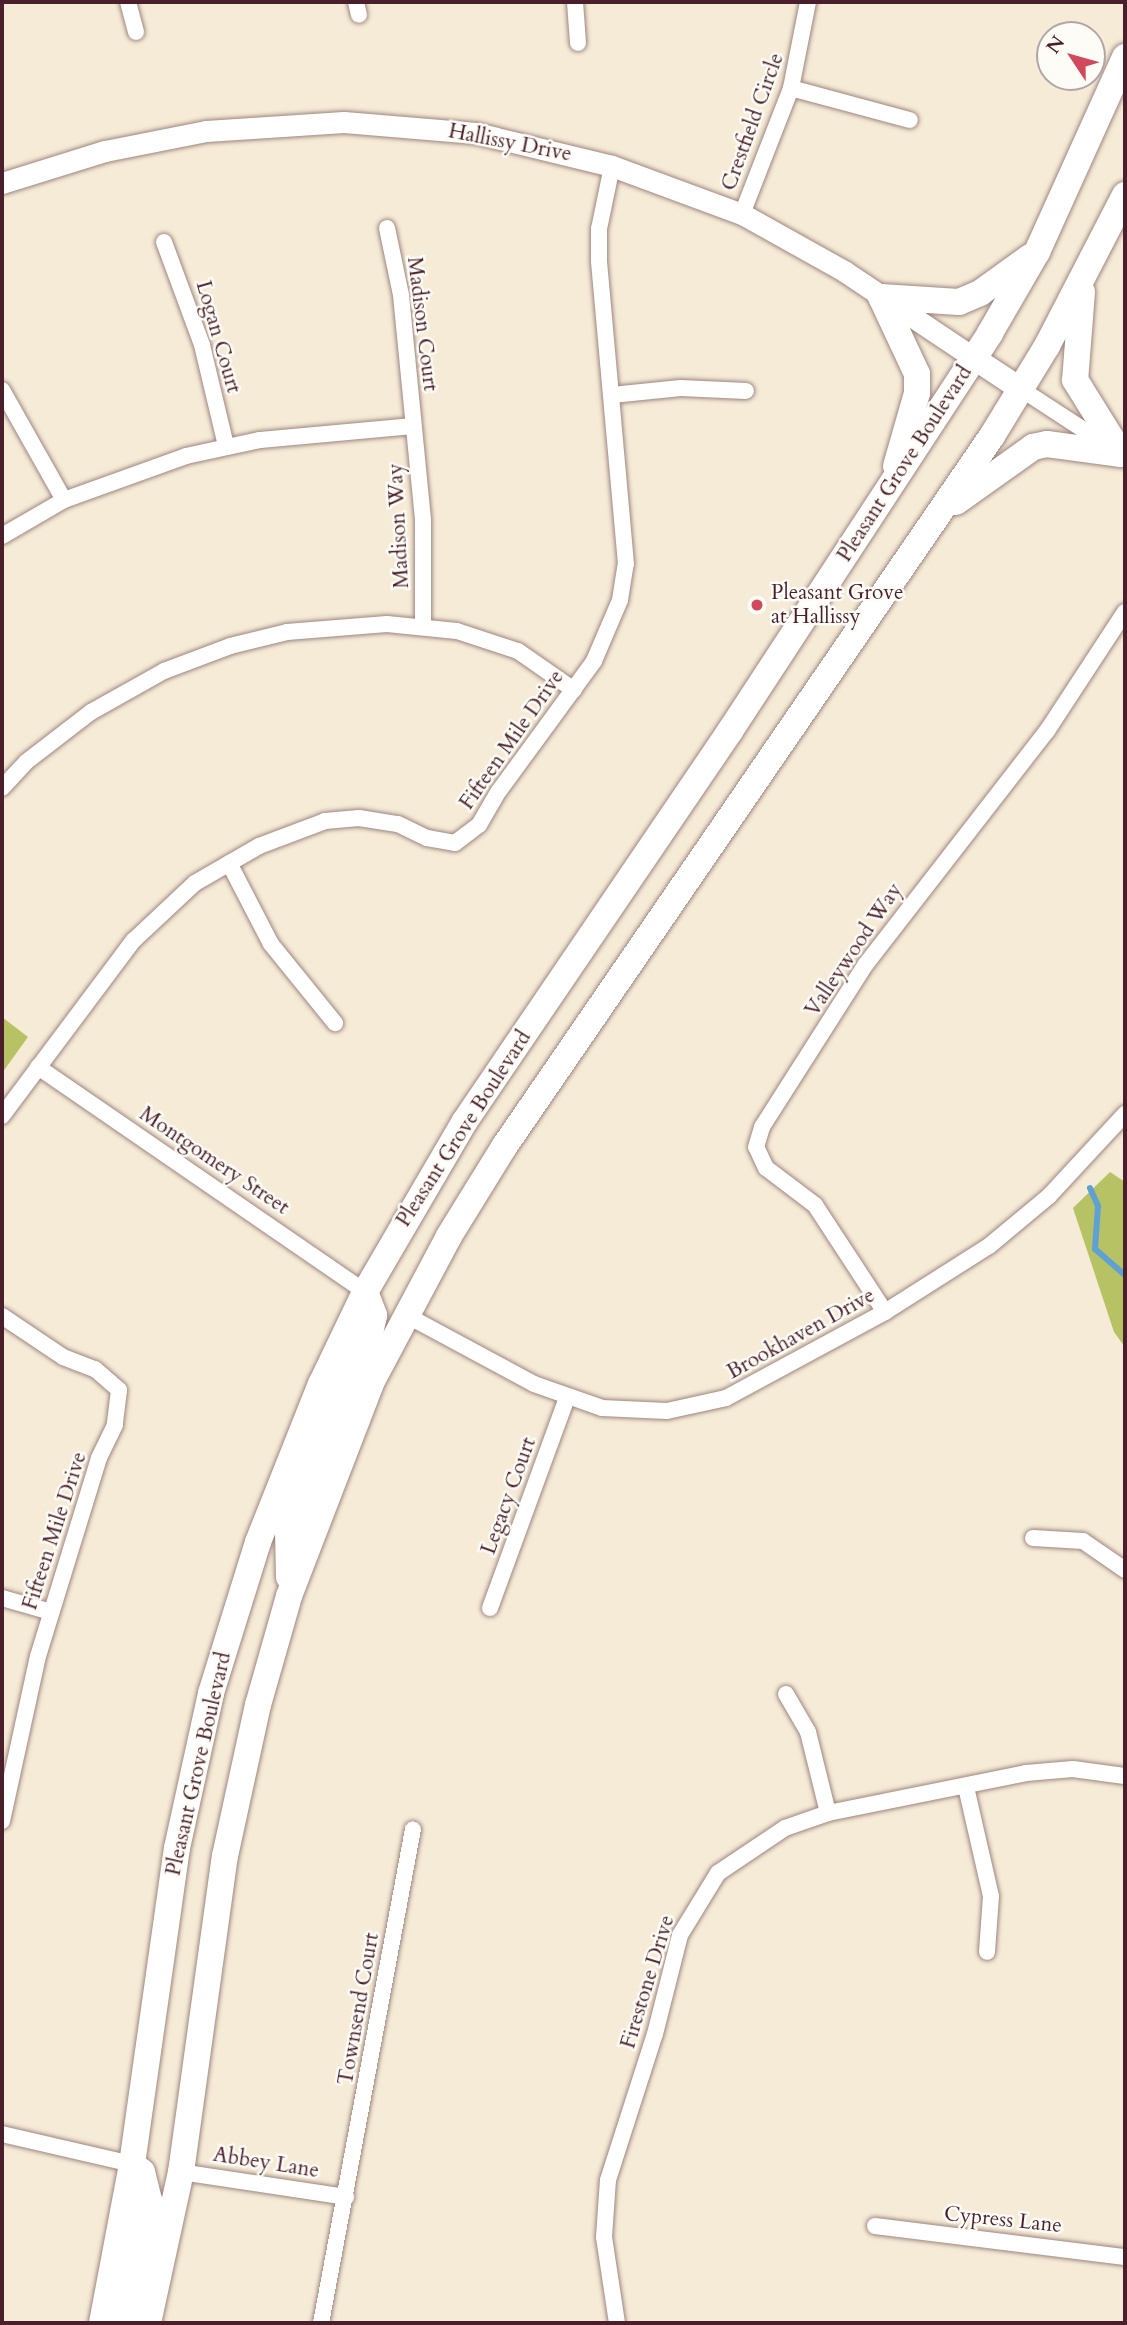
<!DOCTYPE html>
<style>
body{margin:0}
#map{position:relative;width:1127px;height:2325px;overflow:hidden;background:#f5ebd6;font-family:Cardo,serif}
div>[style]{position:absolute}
.green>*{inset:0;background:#b6c264}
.stream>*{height:6px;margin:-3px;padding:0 3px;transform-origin:3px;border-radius:3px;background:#5ea1d2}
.roads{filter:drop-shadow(0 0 2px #a08580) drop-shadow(0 0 2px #a08580)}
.minor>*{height:16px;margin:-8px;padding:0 8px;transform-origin:8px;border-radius:8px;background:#fff}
.tertiary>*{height:21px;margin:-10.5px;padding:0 10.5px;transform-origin:10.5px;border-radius:10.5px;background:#fff}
.secondary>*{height:23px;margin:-11.5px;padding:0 11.5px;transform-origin:11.5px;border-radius:11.5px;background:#fff}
.primary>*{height:26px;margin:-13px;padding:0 13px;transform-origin:13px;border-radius:13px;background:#fff}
.dots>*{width:19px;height:19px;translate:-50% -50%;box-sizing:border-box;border:4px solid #fdfcf7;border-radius:50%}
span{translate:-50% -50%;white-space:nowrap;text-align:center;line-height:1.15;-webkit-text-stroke:5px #fdfcf7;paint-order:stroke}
.street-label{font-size:21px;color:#4a1f2b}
.poi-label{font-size:21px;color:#4a1f2b}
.left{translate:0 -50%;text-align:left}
.frame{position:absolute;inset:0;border:4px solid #4a1f2b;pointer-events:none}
.north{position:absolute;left:1036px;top:21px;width:70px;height:70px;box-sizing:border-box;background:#fdfcf7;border:2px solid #b5a4a5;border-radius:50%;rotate:306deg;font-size:19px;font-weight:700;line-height:28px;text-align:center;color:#4a1f2b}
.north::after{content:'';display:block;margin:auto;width:24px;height:32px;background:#d1495b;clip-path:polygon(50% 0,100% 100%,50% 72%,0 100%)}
</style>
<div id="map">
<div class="green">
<div style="clip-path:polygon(2px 1017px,28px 1037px,2px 1073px)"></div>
<div style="clip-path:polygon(1110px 1172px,1125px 1182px,1125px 1347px,1114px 1332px,1073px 1208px)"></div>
</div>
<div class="stream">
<div style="left:1090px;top:1188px;width:20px;rotate:66deg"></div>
<div style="left:1098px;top:1206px;width:43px;rotate:94deg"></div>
<div style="left:1095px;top:1249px;width:40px;rotate:41deg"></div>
</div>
<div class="roads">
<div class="minor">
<div style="left:128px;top:2px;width:31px;rotate:75deg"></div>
<div style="left:356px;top:2px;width:13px;rotate:77deg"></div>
<div style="left:575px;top:2px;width:41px;rotate:85.8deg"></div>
<div style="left:791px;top:88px;width:123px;rotate:15.1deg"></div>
<div style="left:742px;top:214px;width:135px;rotate:-68.7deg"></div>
<div style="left:791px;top:88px;width:88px;rotate:-78.8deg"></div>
<div style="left:387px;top:228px;width:68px;rotate:78.2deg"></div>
<div style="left:401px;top:295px;width:227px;rotate:84.4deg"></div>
<div style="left:423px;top:521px;width:103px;rotate:90deg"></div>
<div style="left:164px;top:242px;width:110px;rotate:69.7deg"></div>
<div style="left:202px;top:345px;width:104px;rotate:76.6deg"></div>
<div style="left:1021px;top:389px;width:110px;rotate:33.1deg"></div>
<div style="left:2px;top:390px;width:126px;rotate:60.6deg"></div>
<div style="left:612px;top:395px;width:69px;rotate:-5.8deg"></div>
<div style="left:681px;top:388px;width:65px;rotate:2.6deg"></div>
<div style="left:2px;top:536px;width:72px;rotate:-30.1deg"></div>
<div style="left:64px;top:500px;width:130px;rotate:-19.8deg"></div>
<div style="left:186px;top:456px;width:76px;rotate:-12.2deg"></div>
<div style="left:260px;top:440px;width:154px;rotate:-5.2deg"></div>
<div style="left:2px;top:788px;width:35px;rotate:-47deg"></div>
<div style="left:26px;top:762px;width:82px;rotate:-37.6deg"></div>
<div style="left:91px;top:712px;width:84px;rotate:-29.3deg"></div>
<div style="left:164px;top:671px;width:71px;rotate:-20.7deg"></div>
<div style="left:230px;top:646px;width:59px;rotate:-13.8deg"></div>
<div style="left:287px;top:632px;width:100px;rotate:-4.6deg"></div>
<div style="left:387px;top:624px;width:70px;rotate:5.7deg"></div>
<div style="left:457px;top:631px;width:64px;rotate:18.2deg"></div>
<div style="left:518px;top:651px;width:68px;rotate:34.9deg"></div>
<div style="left:229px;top:863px;width:91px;rotate:62.6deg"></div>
<div style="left:271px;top:944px;width:102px;rotate:51deg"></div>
<div style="left:38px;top:1067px;width:397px;rotate:34.5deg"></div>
<div style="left:2px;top:1116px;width:219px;rotate:-53.2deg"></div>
<div style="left:133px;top:941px;width:85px;rotate:-43.1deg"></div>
<div style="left:195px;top:883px;width:74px;rotate:-30deg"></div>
<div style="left:259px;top:846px;width:71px;rotate:-20.7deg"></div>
<div style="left:325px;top:821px;width:34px;rotate:-5deg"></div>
<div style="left:359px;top:818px;width:39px;rotate:9deg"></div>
<div style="left:398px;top:824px;width:32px;rotate:26deg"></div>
<div style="left:427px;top:838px;width:28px;rotate:10deg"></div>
<div style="left:455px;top:843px;width:30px;rotate:-37deg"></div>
<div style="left:479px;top:825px;width:39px;rotate:-60deg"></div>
<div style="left:499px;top:791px;width:161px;rotate:-53.8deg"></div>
<div style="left:594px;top:661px;width:66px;rotate:-66.9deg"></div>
<div style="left:620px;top:600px;width:36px;rotate:-81deg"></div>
<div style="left:626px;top:564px;width:304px;rotate:-95.1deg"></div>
<div style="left:599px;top:261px;width:32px;rotate:-90deg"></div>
<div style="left:599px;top:229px;width:64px;rotate:-78.3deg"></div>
<div style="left:885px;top:1312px;width:128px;rotate:-123.2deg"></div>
<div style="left:815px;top:1205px;width:61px;rotate:-142.9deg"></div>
<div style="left:766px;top:1168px;width:23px;rotate:-115deg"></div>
<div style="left:756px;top:1147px;width:21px;rotate:-73deg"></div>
<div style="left:762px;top:1127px;width:193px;rotate:-57.5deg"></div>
<div style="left:866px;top:964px;width:295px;rotate:-52.2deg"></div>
<div style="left:1047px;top:731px;width:142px;rotate:-56.8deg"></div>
<div style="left:406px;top:1315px;width:145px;rotate:28.3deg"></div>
<div style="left:534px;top:1384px;width:72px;rotate:19.4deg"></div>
<div style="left:602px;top:1408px;width:65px;rotate:2.6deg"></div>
<div style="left:667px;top:1411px;width:60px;rotate:-12.4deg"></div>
<div style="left:726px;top:1398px;width:181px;rotate:-28.4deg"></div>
<div style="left:885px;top:1312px;width:123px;rotate:-32.4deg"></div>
<div style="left:989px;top:1246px;width:78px;rotate:-39.8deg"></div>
<div style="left:1049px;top:1196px;width:112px;rotate:-47.2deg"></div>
<div style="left:2px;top:1316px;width:73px;rotate:33.9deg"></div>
<div style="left:63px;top:1357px;width:34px;rotate:21deg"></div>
<div style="left:95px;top:1369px;width:32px;rotate:41deg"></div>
<div style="left:119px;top:1390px;width:35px;rotate:97deg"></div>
<div style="left:115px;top:1425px;width:37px;rotate:116deg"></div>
<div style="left:99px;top:1458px;width:207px;rotate:107.1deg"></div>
<div style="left:38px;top:1656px;width:169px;rotate:102.3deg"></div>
<div style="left:1033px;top:1538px;width:50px;rotate:3.4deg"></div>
<div style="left:1083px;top:1541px;width:51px;rotate:34.6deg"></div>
<div style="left:2px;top:1598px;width:51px;rotate:15.9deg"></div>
<div style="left:490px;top:1608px;width:224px;rotate:-69.9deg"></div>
<div style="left:786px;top:1694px;width:44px;rotate:59.9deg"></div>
<div style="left:808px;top:1732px;width:83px;rotate:76.1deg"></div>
<div style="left:966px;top:1787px;width:112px;rotate:77.1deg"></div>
<div style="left:991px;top:1896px;width:56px;rotate:94.1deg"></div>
<div style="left:2px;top:2134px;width:133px;rotate:13deg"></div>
<div style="left:181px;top:2172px;width:167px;rotate:8.6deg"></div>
<div style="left:875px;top:2226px;width:252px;rotate:7.1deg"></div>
<div style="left:321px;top:2323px;width:502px;rotate:-79.45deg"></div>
<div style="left:617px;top:2323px;width:87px;rotate:-98.6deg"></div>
<div style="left:604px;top:2237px;width:57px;rotate:-86deg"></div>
<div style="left:608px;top:2180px;width:153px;rotate:-72.2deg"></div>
<div style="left:655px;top:2034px;width:102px;rotate:-75.8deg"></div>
<div style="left:680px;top:1935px;width:73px;rotate:-58.5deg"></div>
<div style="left:718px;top:1873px;width:81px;rotate:-33.9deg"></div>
<div style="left:785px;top:1828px;width:46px;rotate:-19.2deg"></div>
<div style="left:828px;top:1813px;width:202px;rotate:-11.4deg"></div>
<div style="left:1026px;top:1773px;width:47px;rotate:-4.9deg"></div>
<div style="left:1073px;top:1769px;width:52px;rotate:7.7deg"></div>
</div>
<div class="tertiary">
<div style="left:2px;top:183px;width:108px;rotate:-17.3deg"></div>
<div style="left:105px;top:151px;width:103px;rotate:-11.2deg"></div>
<div style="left:206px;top:131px;width:138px;rotate:-3.7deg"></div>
<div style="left:344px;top:122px;width:132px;rotate:4.8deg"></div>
<div style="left:476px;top:133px;width:140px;rotate:13.6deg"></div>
<div style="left:612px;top:166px;width:139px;rotate:20.3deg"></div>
<div style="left:742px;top:214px;width:117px;rotate:29.2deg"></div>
<div style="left:844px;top:271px;width:156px;rotate:33.8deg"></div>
</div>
<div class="secondary">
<div style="left:974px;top:358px;width:56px;rotate:33.4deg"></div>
</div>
<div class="primary">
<div style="left:1082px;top:292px;width:88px;rotate:94.5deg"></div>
<div style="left:1075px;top:380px;width:87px;rotate:58.1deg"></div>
<div style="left:881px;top:297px;width:85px;rotate:64.9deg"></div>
<div style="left:917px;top:374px;width:19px;rotate:90deg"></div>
<div style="left:917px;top:393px;width:76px;rotate:106deg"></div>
<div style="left:881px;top:297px;width:78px;rotate:3.7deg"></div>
<div style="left:959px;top:302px;width:23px;rotate:-23deg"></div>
<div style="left:980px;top:293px;width:62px;rotate:-35.8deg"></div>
<div style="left:956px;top:502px;width:95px;rotate:-35.5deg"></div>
<div style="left:1033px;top:447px;width:14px;rotate:-12deg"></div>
<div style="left:1047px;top:444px;width:75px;rotate:7.7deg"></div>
<div style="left:289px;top:1577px;width:49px;rotate:-91.2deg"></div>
<div style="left:288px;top:1528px;width:212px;rotate:-67.2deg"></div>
<div style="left:370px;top:1333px;width:18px;rotate:-77deg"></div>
<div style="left:374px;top:1315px;width:25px;rotate:-111deg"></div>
<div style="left:102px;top:2323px;width:162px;rotate:-79.3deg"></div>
<div style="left:132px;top:2164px;width:319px;rotate:-81.9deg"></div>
<div style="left:177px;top:1848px;width:159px;rotate:-77.6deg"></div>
<div style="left:211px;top:1693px;width:158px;rotate:-72.7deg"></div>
<div style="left:258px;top:1542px;width:170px;rotate:-68.3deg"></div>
<div style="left:321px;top:1384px;width:102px;rotate:-64.4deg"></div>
<div style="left:365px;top:1292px;width:198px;rotate:-59.7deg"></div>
<div style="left:465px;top:1121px;width:472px;rotate:-55.8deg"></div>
<div style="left:730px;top:731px;width:475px;rotate:-56.8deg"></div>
<div style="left:990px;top:333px;width:94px;rotate:-59.9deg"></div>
<div style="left:1037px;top:252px;width:214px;rotate:-65.7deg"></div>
<div style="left:126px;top:2323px;width:125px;rotate:-79.4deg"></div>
<div style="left:149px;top:2200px;width:29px;rotate:-104deg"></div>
<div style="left:142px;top:2172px;width:13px;rotate:-141deg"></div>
<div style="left:148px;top:2323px;width:155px;rotate:-77.7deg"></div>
<div style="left:181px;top:2172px;width:319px;rotate:-82.1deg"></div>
<div style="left:225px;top:1856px;width:155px;rotate:-77.7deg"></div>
<div style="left:258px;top:1705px;width:113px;rotate:-74.1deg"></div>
<div style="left:289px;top:1596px;width:228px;rotate:-68.9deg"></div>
<div style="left:371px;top:1383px;width:166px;rotate:-62deg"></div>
<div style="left:449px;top:1236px;width:105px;rotate:-58.3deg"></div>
<div style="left:504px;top:1147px;width:862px;rotate:-55.54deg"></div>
<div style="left:992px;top:436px;width:105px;rotate:-58.6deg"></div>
<div style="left:1047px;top:346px;width:170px;rotate:-62.7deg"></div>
</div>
</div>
<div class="dots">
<div style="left:757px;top:605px;background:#d1495b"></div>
</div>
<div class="street-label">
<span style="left:753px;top:122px;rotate:-70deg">Crestfield Circle</span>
<span style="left:510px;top:143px;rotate:11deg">Hallissy Drive</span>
<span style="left:422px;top:324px;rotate:83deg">Madison Court</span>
<span style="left:218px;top:337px;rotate:74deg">Logan Court</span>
<span style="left:905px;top:464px;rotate:-57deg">Pleasant Grove Boulevard</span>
<span style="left:399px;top:526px;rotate:-93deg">Madison Way</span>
<span style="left:512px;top:740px;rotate:-55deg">Fifteen Mile Drive</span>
<span style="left:854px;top:950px;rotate:-56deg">Valleywood Way</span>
<span style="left:464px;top:1129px;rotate:-57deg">Pleasant Grove Boulevard</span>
<span style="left:214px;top:1161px;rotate:34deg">Montgomery Street</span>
<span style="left:801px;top:1334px;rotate:-29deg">Brookhaven Drive</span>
<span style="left:509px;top:1496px;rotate:-70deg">Legacy Court</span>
<span style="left:55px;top:1531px;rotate:-72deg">Fifteen Mile Drive</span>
<span style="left:199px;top:1764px;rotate:-77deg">Pleasant Grove Boulevard</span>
<span style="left:648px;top:1982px;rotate:-73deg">Firestone Drive</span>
<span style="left:359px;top:2009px;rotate:-80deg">Townsend Court</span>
<span style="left:266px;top:2163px;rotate:9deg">Abbey Lane</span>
<span style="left:1003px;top:2220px;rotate:6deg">Cypress Lane</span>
</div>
<div class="poi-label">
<span class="left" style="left:771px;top:605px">Pleasant Grove<br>at Hallissy</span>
</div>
<div class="frame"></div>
<div class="north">N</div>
</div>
